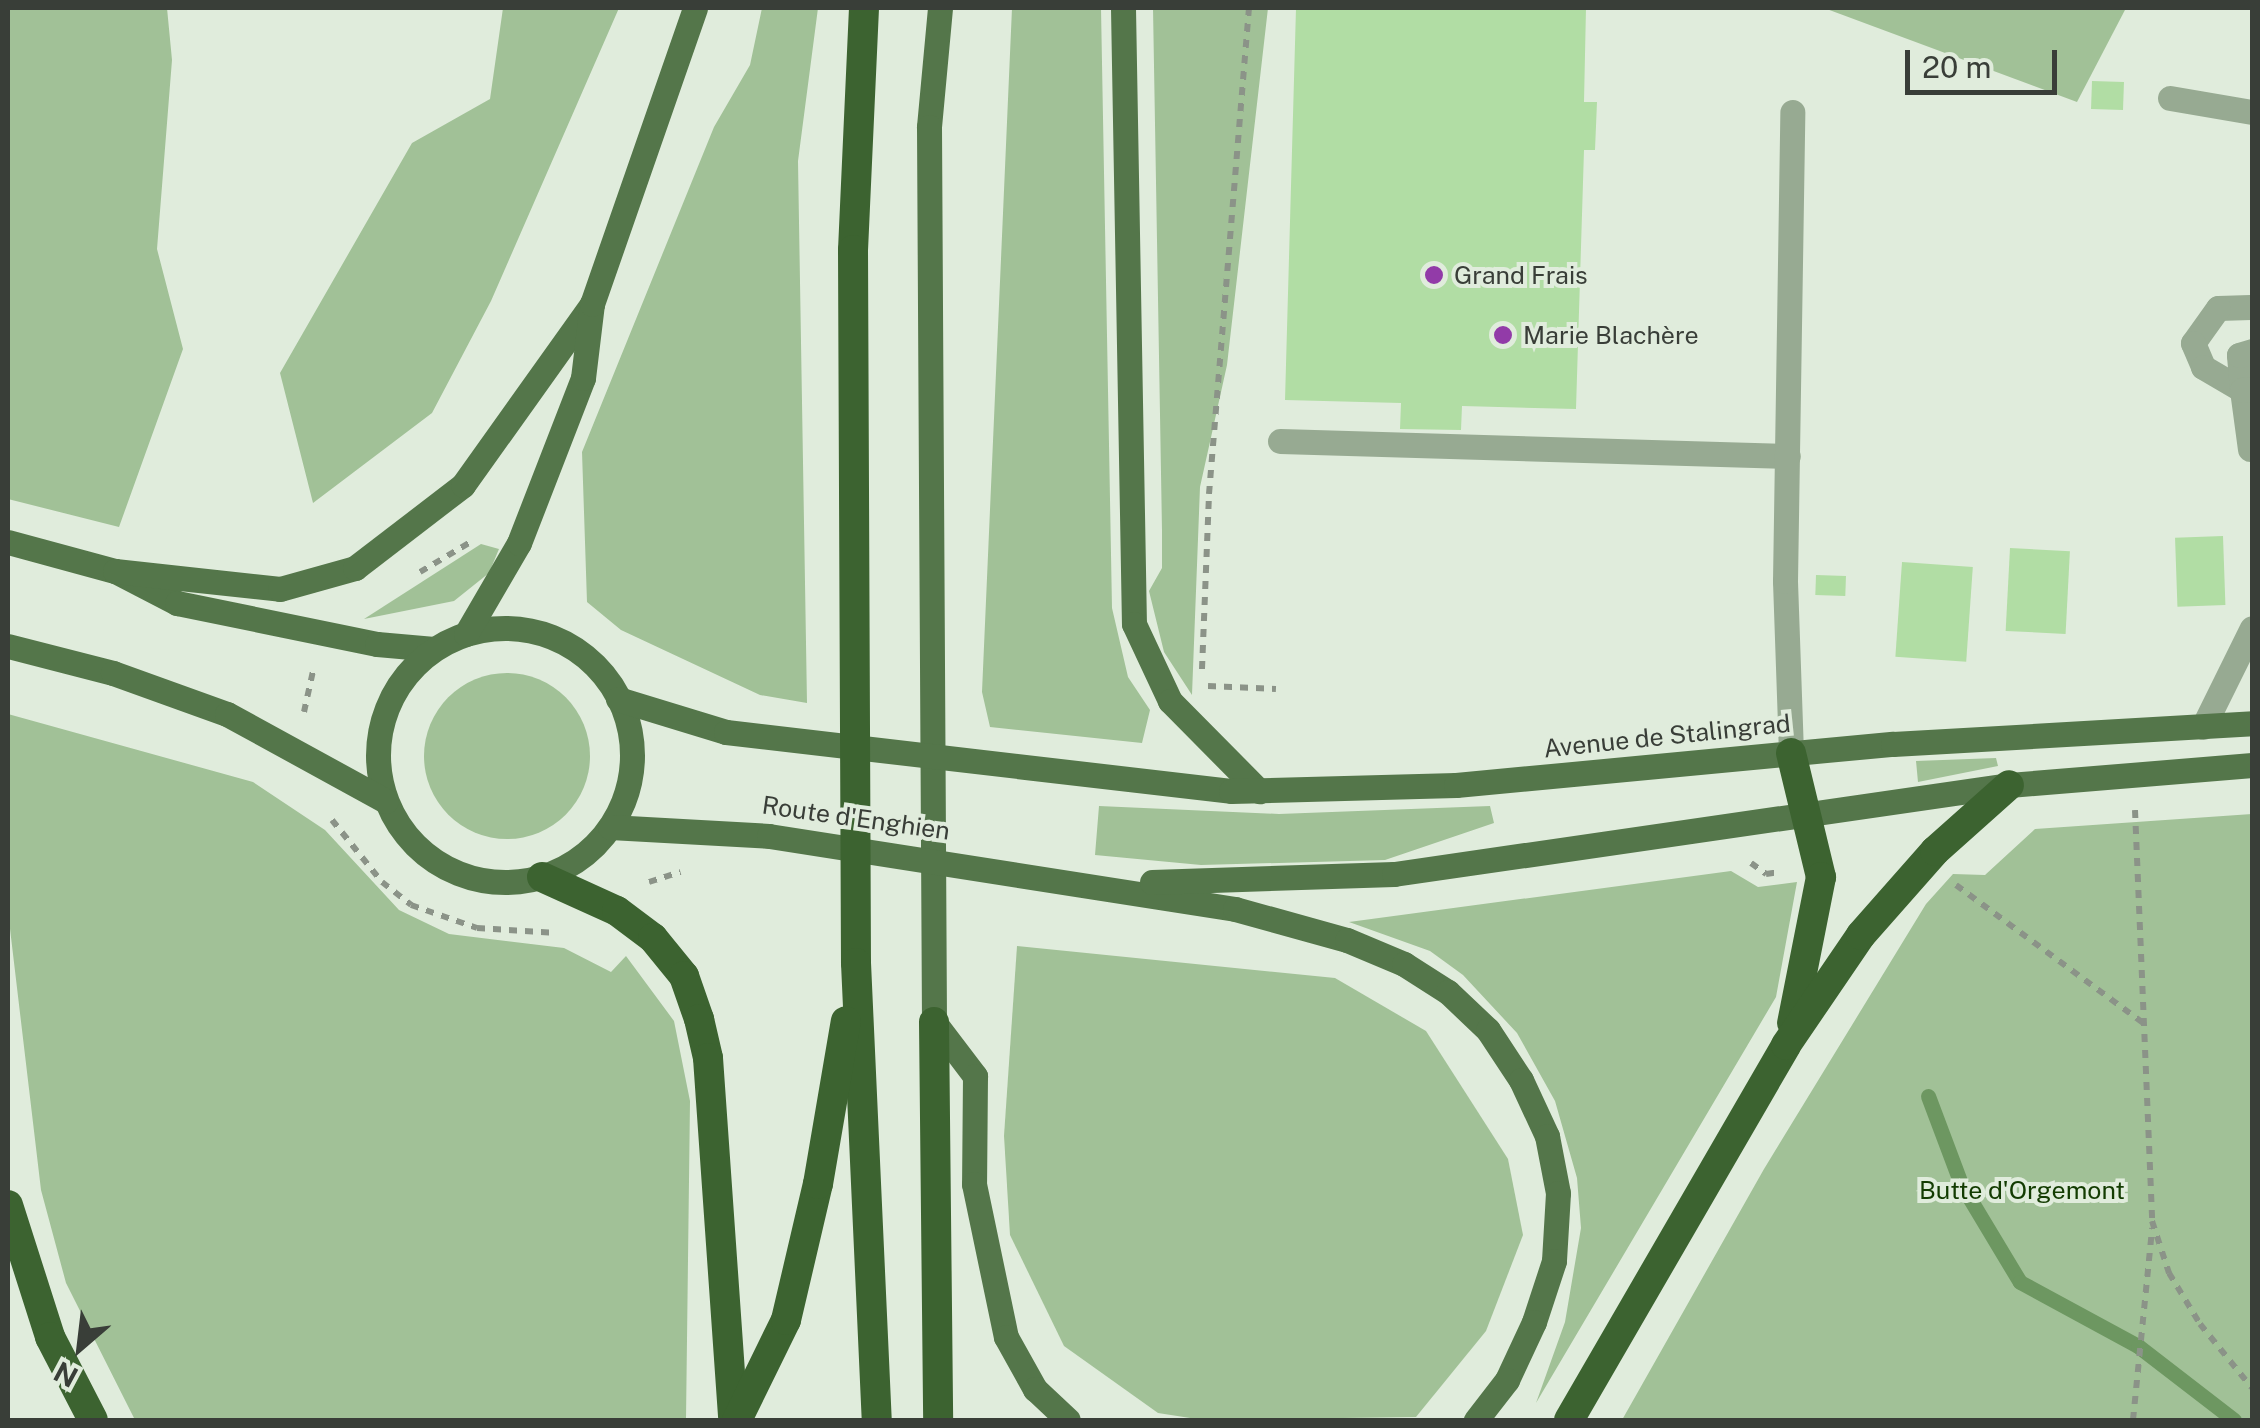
<!DOCTYPE html>
<meta charset="utf-8">
<style>
body{margin:0}
#map{position:relative;width:2260px;height:1428px;overflow:hidden;background:#e0ecdc;font-family:"Public Sans",sans-serif}
div>[style]{position:absolute}
.green>*{inset:0;background:#a1c197}
.round{border-radius:50%}
.stream>*{height:15px;margin:-7.5px;padding:0 7.5px;transform-origin:7.5px;border-radius:7.5px;background:#6d9761}
.building>*{inset:0;background:#b1dda4;transform-origin:0 0}
.path>*{height:6px;margin-top:-3px;transform-origin:0;background:repeating-linear-gradient(90deg,#8b9388 0 8px,transparent 0 16px)}
.minor>*{height:25px;margin:-12.5px;padding:0 12.5px;transform-origin:12.5px;border-radius:12.5px;background:#97aa92}
.major>*{height:25px;margin:-12.5px;padding:0 12.5px;transform-origin:12.5px;border-radius:12.5px;background:#54764a}
.major>.ring{margin:-12.5px;padding:0;box-sizing:content-box;background:none;border:25px solid #54764a;border-radius:50%}
.highway>*{height:30px;margin:-15px;padding:0 15px;transform-origin:15px;border-radius:15px;background:#3c6330}
.dots>*{width:28px;height:28px;translate:-50% -50%;box-sizing:border-box;border:5px solid #e0ecdc;border-radius:50%}
span{translate:-50% -50%;white-space:nowrap;text-align:center;line-height:1.15;-webkit-text-stroke:8px #e0ecdc;paint-order:stroke}
.poi-label{font-size:25px;color:#393e38}
.left{translate:0 -50%;text-align:left}
.street-label{font-size:25px;color:#393e38}
.park-label{font-size:25px;color:#133c02}
.frame{position:absolute;inset:0;border:10px solid #393e38;pointer-events:none}
.north{position:absolute;left:30px;top:1298px;width:100px;height:100px;-webkit-text-stroke:8px #e0ecdc;paint-order:stroke;rotate:208deg;font-size:28px;font-weight:700;line-height:40px;text-align:center;color:#393e38}
.north::after{content:'';display:block;margin:auto;width:35px;height:45px;background:#393e38;clip-path:polygon(50% 0,100% 100%,50% 72%,0 100%)}
.scale{position:absolute;left:1905px;top:50px;width:152px;height:45px;box-sizing:border-box;border:5px solid #393e38;border-top:0;padding-left:12px;font-size:30px;line-height:35px;white-space:nowrap;color:#393e38;-webkit-text-stroke:8px #e0ecdc;paint-order:stroke}
</style>
<div id="map">
<div class="green">
<div style="clip-path:polygon(8px 8px,167px 8px,172px 60px,157px 249px,183px 349px,119px 527px,8px 499px)"></div>
<div style="clip-path:polygon(503px 8px,619px 8px,491px 301px,432px 413px,313px 503px,280px 373px,412px 143px,490px 99px)"></div>
<div style="clip-path:polygon(762px 8px,818px 8px,798px 161px,807px 703px,760px 695px,621px 630px,587px 602px,582px 452px,714px 127px,750px 65px)"></div>
<div style="clip-path:polygon(1012px 8px,1101px 8px,1112px 608px,1128px 677px,1150px 710px,1142px 743px,990px 727px,982px 692px)"></div>
<div style="clip-path:polygon(1153px 8px,1268px 8px,1227px 365px,1200px 487px,1192px 695px,1164px 652px,1149px 591px,1162px 568px,1162px 531px)"></div>
<div style="clip-path:polygon(1824px 8px,2126px 8px,2077px 102px)"></div>
<div style="clip-path:polygon(481px 544px,499px 549px,489px 573px,454px 601px,364px 619px)"></div>
<div class="round" style="left:424px;top:673px;width:166px;height:166px"></div>
<div style="clip-path:polygon(8px 714px,253px 782px,325px 830px,399px 910px,449px 934px,564px 948px,611px 972px,626px 956px,674px 1021px,690px 1101px,686px 1420px,135px 1420px,66px 1283px,41px 1190px,8px 912px)"></div>
<div style="clip-path:polygon(1996px 758px,1998px 766px,1918px 782px,1916px 761px)"></div>
<div style="clip-path:polygon(1099px 806px,1279px 814px,1490px 806px,1494px 823px,1385px 860px,1201px 865px,1095px 855px)"></div>
<div style="clip-path:polygon(2252px 814px,2252px 1420px,1622px 1420px,1764px 1169px,1926px 904px,1953px 874px,1985px 875px,2035px 829px)"></div>
<div style="clip-path:polygon(1731px 871px,1758px 887px,1797px 882px,1776px 997px,1536px 1403px,1565px 1322px,1581px 1228px,1577px 1178px,1555px 1101px,1517px 1033px,1463px 975px,1430px 951px,1349px 922px)"></div>
<div style="clip-path:polygon(1017px 946px,1335px 978px,1426px 1031px,1508px 1159px,1523px 1235px,1486px 1331px,1416px 1417px,1203px 1420px,1158px 1413px,1064px 1346px,1010px 1235px,1004px 1136px)"></div>
</div>
<div class="stream">
<div style="left:1928px;top:1096px;width:94px;rotate:69.4deg"></div>
<div style="left:1961px;top:1184px;width:114px;rotate:59deg"></div>
<div style="left:2020px;top:1282px;width:134px;rotate:28.5deg"></div>
<div style="left:2138px;top:1346px;width:121px;rotate:37.6deg"></div>
</div>
<div class="building">
<div style="clip-path:polygon(1296px 8px,1586px 8px,1584px 102px,1597px 102px,1595px 150px,1584px 150px,1576px 409px,1462px 406px,1461px 430px,1400px 429px,1401px 403px,1285px 400px)"></div>
<div style="left:2092px;top:81px;width:32px;height:28px;rotate:2deg"></div>
<div style="left:2223px;top:536px;width:69px;height:48px;rotate:88deg"></div>
<div style="left:2010px;top:548px;width:60px;height:83px;rotate:3deg"></div>
<div style="left:1902px;top:562px;width:71px;height:95px;rotate:4deg"></div>
<div style="left:1816px;top:575px;width:30px;height:20px;rotate:2deg"></div>
</div>
<div class="path">
<div style="left:420px;top:572px;width:63px;rotate:-30.7deg"></div>
<div style="left:1202px;top:669px;width:175px;rotate:-87.7deg"></div>
<div style="left:1209px;top:494px;width:488px;rotate:-85.3deg"></div>
<div style="left:1208px;top:686px;width:68px;rotate:2.5deg"></div>
<div style="left:304px;top:712px;width:42px;rotate:-77.6deg"></div>
<div style="left:2135px;top:810px;width:411px;rotate:87.6deg"></div>
<div style="left:2152px;top:1221px;width:55px;rotate:71.9deg"></div>
<div style="left:2169px;top:1273px;width:60px;rotate:58.7deg"></div>
<div style="left:2200px;top:1324px;width:82px;rotate:50.9deg"></div>
<div style="left:332px;top:820px;width:80px;rotate:51.1deg"></div>
<div style="left:382px;top:882px;width:37px;rotate:38deg"></div>
<div style="left:411px;top:905px;width:70px;rotate:19.2deg"></div>
<div style="left:477px;top:928px;width:80px;rotate:3.6deg"></div>
<div style="left:1751px;top:863px;width:19px;rotate:36deg"></div>
<div style="left:1766px;top:874px;width:14px;rotate:-8deg"></div>
<div style="left:649px;top:882px;width:33px;rotate:-18deg"></div>
<div style="left:1956px;top:885px;width:232px;rotate:36.4deg"></div>
<div style="left:2133px;top:1420px;width:193px;rotate:-84.3deg"></div>
</div>
<div class="minor">
<div style="left:2170px;top:98px;width:83px;rotate:9.7deg"></div>
<div style="left:2250px;top:307px;width:32px;rotate:178deg"></div>
<div style="left:2218px;top:308px;width:43px;rotate:125.5deg"></div>
<div style="left:2193px;top:343px;width:26px;rotate:67deg"></div>
<div style="left:2203px;top:367px;width:45px;rotate:30.5deg"></div>
<div style="left:2242px;top:390px;width:35px;rotate:-95deg"></div>
<div style="left:2239px;top:355px;width:14px;rotate:-17deg"></div>
<div style="left:1280px;top:441px;width:508px;rotate:1.69deg"></div>
<div style="left:2250px;top:449px;width:60px;rotate:-97.7deg"></div>
<div style="left:2242px;top:390px;width:10px;rotate:-6deg"></div>
<div style="left:2203px;top:727px;width:110px;rotate:-63.7deg"></div>
<div style="left:1791px;top:753px;width:172px;rotate:-92deg"></div>
<div style="left:1785px;top:581px;width:469px;rotate:-89.1deg"></div>
</div>
<div class="major">
<div style="left:940px;top:8px;width:120px;rotate:95.3deg"></div>
<div style="left:929px;top:127px;width:895px;rotate:89.68deg"></div>
<div style="left:934px;top:1022px;width:68px;rotate:52.8deg"></div>
<div style="left:975px;top:1076px;width:108px;rotate:90.5deg"></div>
<div style="left:974px;top:1184px;width:156px;rotate:78.2deg"></div>
<div style="left:1006px;top:1337px;width:60px;rotate:60.9deg"></div>
<div style="left:1035px;top:1389px;width:45px;rotate:43.2deg"></div>
<div style="left:1123px;top:8px;width:616px;rotate:88.98deg"></div>
<div style="left:1134px;top:624px;width:85px;rotate:64.9deg"></div>
<div style="left:1170px;top:701px;width:127px;rotate:45.3deg"></div>
<div style="left:8px;top:542px;width:111px;rotate:15.2deg"></div>
<div style="left:115px;top:571px;width:70px;rotate:27.3deg"></div>
<div style="left:177px;top:603px;width:204px;rotate:11.6deg"></div>
<div style="left:377px;top:644px;width:57px;rotate:5deg"></div>
<div style="left:115px;top:571px;width:166px;rotate:6.2deg"></div>
<div style="left:280px;top:589px;width:78px;rotate:-15.6deg"></div>
<div style="left:355px;top:568px;width:136px;rotate:-37.5deg"></div>
<div style="left:463px;top:485px;width:222px;rotate:-54.5deg"></div>
<div class="ring" style="left:378px;top:628px;width:229px;height:229px"></div>
<div style="left:466px;top:634px;width:105px;rotate:-59.8deg"></div>
<div style="left:519px;top:543px;width:177px;rotate:-68.8deg"></div>
<div style="left:583px;top:378px;width:75px;rotate:-83.1deg"></div>
<div style="left:592px;top:304px;width:313px;rotate:-70.8deg"></div>
<div style="left:8px;top:646px;width:108px;rotate:14.4deg"></div>
<div style="left:113px;top:673px;width:121px;rotate:19.8deg"></div>
<div style="left:227px;top:714px;width:181px;rotate:28.7deg"></div>
<div style="left:618px;top:699px;width:113px;rotate:17deg"></div>
<div style="left:726px;top:732px;width:508px;rotate:6.66deg"></div>
<div style="left:1231px;top:791px;width:225px;rotate:-1.5deg"></div>
<div style="left:1456px;top:785px;width:439px;rotate:-5.4deg"></div>
<div style="left:1893px;top:744px;width:360px;rotate:-3.3deg"></div>
<div style="left:610px;top:827px;width:159px;rotate:3.2deg"></div>
<div style="left:769px;top:836px;width:472px;rotate:8.9deg"></div>
<div style="left:1235px;top:909px;width:116px;rotate:15.5deg"></div>
<div style="left:1347px;top:940px;width:62px;rotate:22.8deg"></div>
<div style="left:1404px;top:964px;width:52px;rotate:32.5deg"></div>
<div style="left:1448px;top:992px;width:55px;rotate:43.5deg"></div>
<div style="left:1488px;top:1030px;width:60px;rotate:56.6deg"></div>
<div style="left:1521px;top:1080px;width:62px;rotate:65.1deg"></div>
<div style="left:1547px;top:1136px;width:58px;rotate:79.1deg"></div>
<div style="left:1558px;top:1193px;width:68px;rotate:93.4deg"></div>
<div style="left:1554px;top:1261px;width:64px;rotate:108.2deg"></div>
<div style="left:1534px;top:1322px;width:64px;rotate:115deg"></div>
<div style="left:1507px;top:1380px;width:51px;rotate:127.8deg"></div>
<div style="left:1152px;top:882px;width:242px;rotate:-1.9deg"></div>
<div style="left:1394px;top:874px;width:621px;rotate:-8.23deg"></div>
<div style="left:2009px;top:785px;width:244px;rotate:-4.7deg"></div>
</div>
<div class="highway">
<div style="left:864px;top:8px;width:242px;rotate:92.6deg"></div>
<div style="left:853px;top:250px;width:713px;rotate:89.76deg"></div>
<div style="left:856px;top:963px;width:457px;rotate:87.4deg"></div>
<div style="left:1791px;top:753px;width:128px;rotate:76.4deg"></div>
<div style="left:1821px;top:877px;width:149px;rotate:101.2deg"></div>
<div style="left:542px;top:877px;width:82px;rotate:24.4deg"></div>
<div style="left:617px;top:911px;width:45px;rotate:36.9deg"></div>
<div style="left:653px;top:938px;width:49px;rotate:50.8deg"></div>
<div style="left:684px;top:976px;width:46px;rotate:70.8deg"></div>
<div style="left:699px;top:1019px;width:40px;rotate:77deg"></div>
<div style="left:708px;top:1058px;width:363px;rotate:86deg"></div>
<div style="left:934px;top:1022px;width:398px;rotate:89.4deg"></div>
<div style="left:8px;top:1205px;width:139px;rotate:72.3deg"></div>
<div style="left:50px;top:1337px;width:93px;rotate:62.6deg"></div>
<div style="left:737px;top:1420px;width:111px;rotate:-63.9deg"></div>
<div style="left:786px;top:1320px;width:140px;rotate:-76.8deg"></div>
<div style="left:818px;top:1184px;width:165px;rotate:-80.3deg"></div>
<div style="left:1569px;top:1420px;width:433px;rotate:-59.9deg"></div>
<div style="left:1786px;top:1045px;width:133px;rotate:-55.7deg"></div>
<div style="left:1861px;top:935px;width:112px;rotate:-48.6deg"></div>
<div style="left:1935px;top:851px;width:99px;rotate:-41.7deg"></div>
</div>
<div class="dots">
<div style="left:1434px;top:275px;background:#923ba8"></div>
<div style="left:1503px;top:335px;background:#923ba8"></div>
</div>
<div class="poi-label">
<span class="left" style="left:1454px;top:275px">Grand Frais</span>
<span class="left" style="left:1523px;top:335px">Marie Blachère</span>
</div>
<div class="street-label">
<span style="left:1667px;top:736px;rotate:-6deg">Avenue de Stalingrad</span>
<span style="left:856px;top:818px;rotate:8deg">Route d'Enghien</span>
</div>
<div class="park-label">
<span style="left:2022px;top:1190px">Butte d'Orgemont</span>
</div>
<div class="frame"></div>
<div class="north">N</div>
<div class="scale">20 m</div>
</div>
